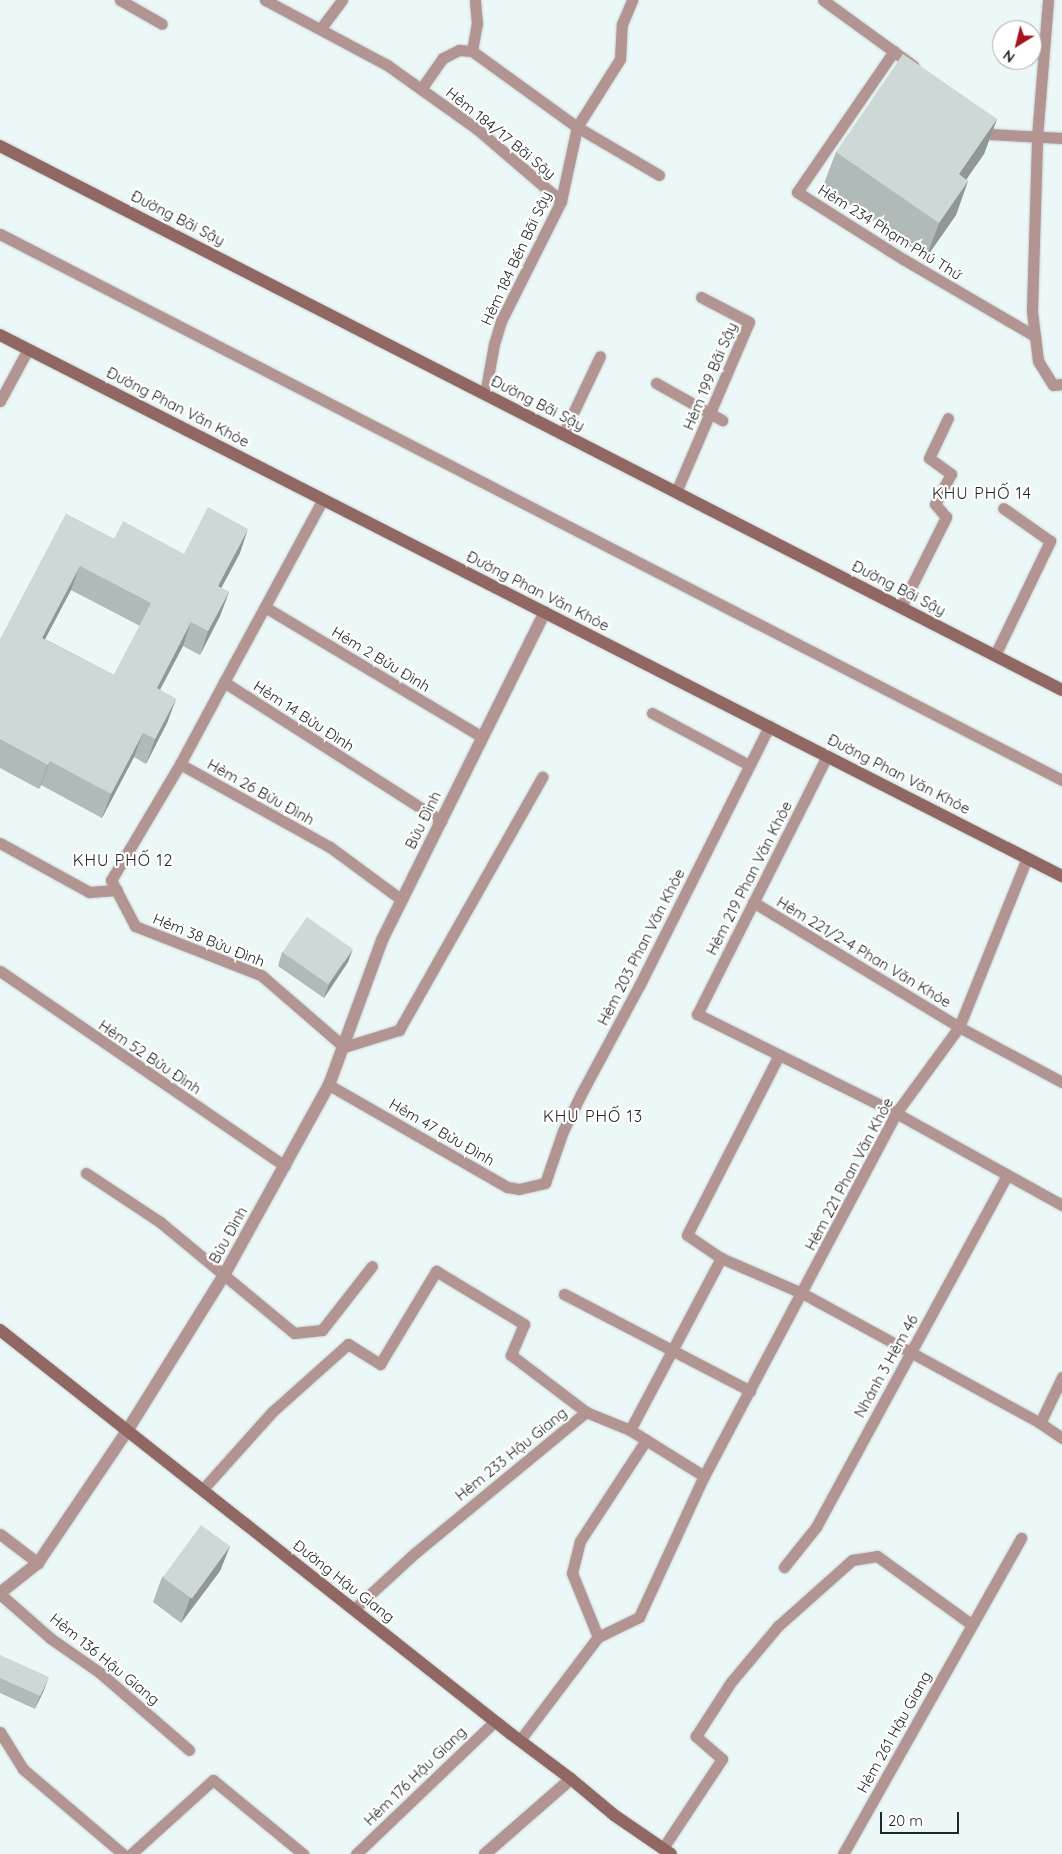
<!DOCTYPE html>
<meta charset="utf-8">
<style>
body{margin:0}
#map{position:relative;width:1062px;height:1854px;overflow:hidden;background:#ecf8f7;font-family:Quicksand,sans-serif}
div>[style]{position:absolute}
.roads{filter:drop-shadow(0 0 1px #c8d2d2) drop-shadow(0 0 1px #c8d2d2)}
.lane>*{height:11px;margin:-5.5px;padding:0 5.5px;transform-origin:5.5px;border-radius:5.5px;background:#b29592}
.street>*{height:12px;margin:-6px;padding:0 6px;transform-origin:6px;border-radius:6px;background:#b29592}
.secondary>*{height:12px;margin:-6px;padding:0 6px;transform-origin:6px;border-radius:6px;background:#906763}
.wall>*{inset:0;background:#b0bab9}
.shaded-wall>*{inset:0;background:#909796}
.building>*{inset:0;background:#cdd8d7;transform-origin:0 0}
span{translate:-50% -50%;white-space:nowrap;text-align:center;line-height:1.15;-webkit-text-stroke:4.5px #fff;paint-order:stroke}
.street-label{font-size:15px;color:#232727}
.neighbourhood-label{font-size:16px;color:#232727;letter-spacing:1px}
.north{position:absolute;left:992px;top:20px;width:50px;height:50px;box-sizing:border-box;background:#fff;border:1px solid #a7a9a9;border-radius:50%;rotate:216deg;font-size:14px;font-weight:700;line-height:20px;text-align:center;color:#232727}
.north::after{content:'';display:block;margin:auto;width:18px;height:22px;background:#a9131f;clip-path:polygon(50% 0,100% 100%,50% 72%,0 100%)}
.scale{position:absolute;left:880px;top:1812px;width:79px;height:22px;box-sizing:border-box;border:2px solid #232727;border-top:0;padding-left:6px;font-size:15px;line-height:18px;white-space:nowrap;color:#232727;-webkit-text-stroke:4px #fff;paint-order:stroke}
</style>
<div id="map">
<div class="roads">
<div class="lane">
<div style="left:120px;top:0;width:48px;rotate:29.7deg"></div>
<div style="left:265px;top:0;width:138px;rotate:28deg"></div>
<div style="left:387px;top:65px;width:110px;rotate:35.4deg"></div>
<div style="left:477px;top:129px;width:111px;rotate:40.6deg"></div>
<div style="left:823px;top:0;width:112px;rotate:36deg"></div>
<div style="left:321px;top:28px;width:35px;rotate:-53deg"></div>
<div style="left:472px;top:51px;width:130px;rotate:35.9deg"></div>
<div style="left:577px;top:127px;width:95px;rotate:30.3deg"></div>
<div style="left:894px;top:51px;width:171px;rotate:124.5deg"></div>
<div style="left:797px;top:192px;width:125px;rotate:32.3deg"></div>
<div style="left:903px;top:259px;width:153px;rotate:30.3deg"></div>
<div style="left:1035px;top:336px;width:25px;rotate:83deg"></div>
<div style="left:1038px;top:361px;width:28px;rotate:58deg"></div>
<div style="left:1053px;top:385px;width:9px;rotate:-6deg"></div>
<div style="left:421px;top:89px;width:38px;rotate:-55deg"></div>
<div style="left:443px;top:58px;width:18px;rotate:-27deg"></div>
<div style="left:459px;top:50px;width:13px;rotate:4deg"></div>
<div style="left:472px;top:51px;width:27px;rotate:-80deg"></div>
<div style="left:477px;top:24px;width:24px;rotate:-95deg"></div>
<div style="left:980px;top:125px;width:13px;rotate:45deg"></div>
<div style="left:989px;top:134px;width:73px;rotate:3.1deg"></div>
<div style="left:0;top:234px;width:1194px;rotate:27.21deg"></div>
<div style="left:1035px;top:336px;width:26px;rotate:-97deg"></div>
<div style="left:1032px;top:310px;width:173px;rotate:-88.3deg"></div>
<div style="left:1037px;top:137px;width:137px;rotate:-85.4deg"></div>
<div style="left:656px;top:383px;width:76px;rotate:29.3deg"></div>
<div style="left:485px;top:394px;width:51px;rotate:-79.8deg"></div>
<div style="left:494px;top:344px;width:24px;rotate:-73deg"></div>
<div style="left:501px;top:321px;width:134px;rotate:-63.4deg"></div>
<div style="left:561px;top:201px;width:76px;rotate:-77.8deg"></div>
<div style="left:577px;top:127px;width:80px;rotate:-57.7deg"></div>
<div style="left:620px;top:59px;width:35px;rotate:-87deg"></div>
<div style="left:622px;top:24px;width:26px;rotate:-67deg"></div>
<div style="left:0;top:401px;width:59px;rotate:-61.7deg"></div>
<div style="left:563px;top:434px;width:86px;rotate:-64.6deg"></div>
<div style="left:676px;top:492px;width:185px;rotate:-66.8deg"></div>
<div style="left:749px;top:322px;width:54px;rotate:-152.5deg"></div>
<div style="left:323px;top:499px;width:208px;rotate:118.4deg"></div>
<div style="left:224px;top:682px;width:258px;rotate:32.6deg"></div>
<div style="left:265px;top:607px;width:253px;rotate:30.9deg"></div>
<div style="left:901px;top:607px;width:101px;rotate:-63.4deg"></div>
<div style="left:946px;top:517px;width:17px;rotate:-130deg"></div>
<div style="left:935px;top:504px;width:34px;rotate:-62deg"></div>
<div style="left:951px;top:474px;width:27px;rotate:-144deg"></div>
<div style="left:929px;top:458px;width:44px;rotate:-64.6deg"></div>
<div style="left:995px;top:655px;width:127px;rotate:-64.2deg"></div>
<div style="left:1050px;top:541px;width:57px;rotate:-144.9deg"></div>
<div style="left:224px;top:682px;width:93px;rotate:118.2deg"></div>
<div style="left:180px;top:764px;width:171px;rotate:29deg"></div>
<div style="left:330px;top:847px;width:89px;rotate:36.4deg"></div>
<div style="left:652px;top:713px;width:110px;rotate:28.2deg"></div>
<div style="left:827px;top:756px;width:289px;rotate:116.7deg"></div>
<div style="left:697px;top:1014px;width:222px;rotate:26.4deg"></div>
<div style="left:896px;top:1113px;width:190px;rotate:29deg"></div>
<div style="left:180px;top:764px;width:135px;rotate:120.7deg"></div>
<div style="left:111px;top:880px;width:52px;rotate:62.4deg"></div>
<div style="left:135px;top:926px;width:135px;rotate:21.3deg"></div>
<div style="left:261px;top:975px;width:110px;rotate:40.9deg"></div>
<div style="left:344px;top:1047px;width:58px;rotate:-17.2deg"></div>
<div style="left:399px;top:1030px;width:291px;rotate:-60.5deg"></div>
<div style="left:0;top:843px;width:102px;rotate:28.8deg"></div>
<div style="left:89px;top:892px;width:28px;rotate:-4deg"></div>
<div style="left:753px;top:902px;width:241px;rotate:31.2deg"></div>
<div style="left:959px;top:1027px;width:117px;rotate:28.1deg"></div>
<div style="left:0;top:971px;width:345px;rotate:34.4deg"></div>
<div style="left:779px;top:1055px;width:202px;rotate:117.1deg"></div>
<div style="left:687px;top:1235px;width:41px;rotate:34.1deg"></div>
<div style="left:721px;top:1258px;width:88px;rotate:23.4deg"></div>
<div style="left:802px;top:1293px;width:271px;rotate:28.6deg"></div>
<div style="left:1040px;top:1423px;width:27px;rotate:34deg"></div>
<div style="left:329px;top:1085px;width:205px;rotate:29.8deg"></div>
<div style="left:507px;top:1187px;width:12px;rotate:9deg"></div>
<div style="left:519px;top:1189px;width:27px;rotate:-13deg"></div>
<div style="left:545px;top:1183px;width:55px;rotate:-70.9deg"></div>
<div style="left:563px;top:1131px;width:41px;rotate:-64.1deg"></div>
<div style="left:581px;top:1094px;width:123px;rotate:-61.8deg"></div>
<div style="left:639px;top:986px;width:291px;rotate:-63.4deg"></div>
<div style="left:86px;top:1173px;width:89px;rotate:33.5deg"></div>
<div style="left:160px;top:1222px;width:174px;rotate:39.6deg"></div>
<div style="left:294px;top:1333px;width:28px;rotate:-6deg"></div>
<div style="left:322px;top:1330px;width:81px;rotate:-52deg"></div>
<div style="left:564px;top:1294px;width:210px;rotate:27.5deg"></div>
<div style="left:1040px;top:1423px;width:51px;rotate:-64.4deg"></div>
<div style="left:630px;top:1430px;width:195px;rotate:-62.1deg"></div>
<div style="left:202px;top:1490px;width:105px;rotate:-48.1deg"></div>
<div style="left:272px;top:1412px;width:102px;rotate:-41.8deg"></div>
<div style="left:348px;top:1344px;width:38px;rotate:32deg"></div>
<div style="left:380px;top:1364px;width:109px;rotate:-58.9deg"></div>
<div style="left:436px;top:1271px;width:103px;rotate:31.1deg"></div>
<div style="left:524px;top:1324px;width:34px;rotate:113deg"></div>
<div style="left:511px;top:1355px;width:94px;rotate:37.2deg"></div>
<div style="left:0;top:1534px;width:48px;rotate:37.3deg"></div>
<div style="left:784px;top:1567px;width:51px;rotate:-51.3deg"></div>
<div style="left:816px;top:1527px;width:400px;rotate:-61.5deg"></div>
<div style="left:0;top:1594px;width:67px;rotate:41.3deg"></div>
<div style="left:50px;top:1638px;width:60px;rotate:34.8deg"></div>
<div style="left:99px;top:1672px;width:119px;rotate:40.9deg"></div>
<div style="left:354px;top:1609px;width:83px;rotate:-42.6deg"></div>
<div style="left:415px;top:1553px;width:222px;rotate:-39.5deg"></div>
<div style="left:586px;top:1412px;width:48px;rotate:22.2deg"></div>
<div style="left:630px;top:1430px;width:87px;rotate:31.9deg"></div>
<div style="left:598px;top:1637px;width:69px;rotate:-112.1deg"></div>
<div style="left:572px;top:1573px;width:33px;rotate:-76deg"></div>
<div style="left:580px;top:1541px;width:121px;rotate:-56.8deg"></div>
<div style="left:0;top:1732px;width:44px;rotate:58.1deg"></div>
<div style="left:23px;top:1769px;width:131px;rotate:40.4deg"></div>
<div style="left:520px;top:1740px;width:129px;rotate:-52.9deg"></div>
<div style="left:598px;top:1637px;width:46px;rotate:-26deg"></div>
<div style="left:639px;top:1617px;width:155px;rotate:-65.3deg"></div>
<div style="left:704px;top:1476px;width:411px;rotate:-62.1deg"></div>
<div style="left:896px;top:1113px;width:107px;rotate:-53.8deg"></div>
<div style="left:959px;top:1027px;width:182px;rotate:-68.1deg"></div>
<div style="left:663px;top:1848px;width:107px;rotate:-56.5deg"></div>
<div style="left:722px;top:1759px;width:35px;rotate:-139deg"></div>
<div style="left:696px;top:1736px;width:64px;rotate:-57.1deg"></div>
<div style="left:731px;top:1682px;width:73px;rotate:-50deg"></div>
<div style="left:778px;top:1626px;width:99px;rotate:-41.7deg"></div>
<div style="left:852px;top:1560px;width:25px;rotate:-9deg"></div>
<div style="left:877px;top:1556px;width:116px;rotate:35.9deg"></div>
<div style="left:131px;top:1854px;width:110px;rotate:-42.1deg"></div>
<div style="left:213px;top:1780px;width:117px;rotate:39.4deg"></div>
<div style="left:356px;top:1854px;width:192px;rotate:-43.7deg"></div>
<div style="left:843px;top:1854px;width:363px;rotate:-60.6deg"></div>
</div>
<div class="street">
<div style="left:0;top:1593px;width:48px;rotate:-38.3deg"></div>
<div style="left:38px;top:1563px;width:159px;rotate:-56deg"></div>
<div style="left:127px;top:1431px;width:184px;rotate:-58.1deg"></div>
<div style="left:224px;top:1275px;width:217px;rotate:-61.1deg"></div>
<div style="left:329px;top:1085px;width:154px;rotate:-69.9deg"></div>
<div style="left:382px;top:940px;width:366px;rotate:-63.6deg"></div>
<div style="left:485px;top:1854px;width:114px;rotate:-41.1deg"></div>
</div>
<div class="secondary">
<div style="left:0;top:146px;width:1193px;rotate:27.12deg"></div>
<div style="left:0;top:335px;width:1192px;rotate:27deg"></div>
<div style="left:0;top:1330px;width:651px;rotate:38.33deg"></div>
<div style="left:511px;top:1734px;width:75px;rotate:36.9deg"></div>
<div style="left:571px;top:1779px;width:56px;rotate:39.9deg"></div>
<div style="left:614px;top:1815px;width:69px;rotate:34.4deg"></div>
</div>
</div>
<div class="wall">
<div style="clip-path:polygon(997px 119px,984px 154px,966px 179px,968px 181px,956px 215px,926px 258px,823px 186px,836px 152px)"></div>
<div style="clip-path:polygon(evenodd,66px 514px,114px 539px,184px 554px,240px 553px,221px 588px,229px 592px,220px 616px,200px 655px,183px 646px,160px 690px,176px 699px,167px 723px,146px 764px,134px 757px,102px 818px,41px 785px,39px 789px,0 768px,0 640px,66px 514px,71px 590px,140px 626px,114px 675px,45px 639px,71px 590px)"></div>
<div style="clip-path:polygon(282px 952px,348px 962px,324px 998px,278px 966px)"></div>
<div style="clip-path:polygon(230px 1546px,220px 1571px,181px 1623px,153px 1602px,162px 1577px)"></div>
<div style="clip-path:polygon(0 1655px,44px 1690px,35px 1709px,0 1693px)"></div>
</div>
<div class="shaded-wall">
<div style="clip-path:polygon(997px 119px,984px 154px,946px 209px,959px 174px)"></div>
<div style="clip-path:polygon(968px 181px,956px 215px,926px 258px,939px 223px)"></div>
<div style="clip-path:polygon(248px 529px,240px 553px,209px 611px,218px 586px)"></div>
<div style="clip-path:polygon(80px 566px,71px 590px,33px 662px,42px 638px)"></div>
<div style="clip-path:polygon(229px 592px,220px 616px,200px 655px,208px 631px)"></div>
<div style="clip-path:polygon(191px 622px,183px 646px,148px 712px,157px 688px)"></div>
<div style="clip-path:polygon(176px 699px,167px 723px,146px 764px,155px 739px)"></div>
<div style="clip-path:polygon(143px 733px,134px 757px,102px 818px,111px 794px)"></div>
<div style="clip-path:polygon(50px 761px,41px 785px,39px 789px,48px 765px)"></div>
<div style="clip-path:polygon(353px 949px,348px 962px,324px 998px,329px 984px)"></div>
<div style="clip-path:polygon(230px 1546px,220px 1571px,181px 1623px,190px 1598px)"></div>
<div style="clip-path:polygon(49px 1677px,44px 1690px,35px 1709px,40px 1696px)"></div>
</div>
<div class="building">
<div style="clip-path:polygon(903px 54px,997px 119px,959px 174px,968px 181px,939px 223px,836px 152px)"></div>
<div style="clip-path:polygon(evenodd,208px 507px,248px 529px,218px 586px,229px 592px,208px 631px,191px 622px,157px 688px,176px 699px,155px 739px,143px 733px,111px 794px,50px 761px,48px 765px,0 739px,0 640px,66px 514px,114px 539px,123px 521px,184px 554px,208px 507px,80px 566px,151px 603px,114px 675px,42px 638px,80px 566px)"></div>
<div style="left:307px;top:917px;width:56px;height:43px;rotate:35deg"></div>
<div style="left:201px;top:1525px;width:36px;height:65px;rotate:36deg"></div>
<div style="clip-path:polygon(0 1655px,49px 1677px,40px 1696px,0 1678px)"></div>
</div>
<div class="street-label">
<span style="left:501px;top:133px;rotate:39deg">Hẻm 184/17 Bãi Sậy</span>
<span style="left:178px;top:218px;rotate:27deg">Đường Bãi Sậy</span>
<span style="left:890px;top:232px;rotate:32deg">Hẻm 234 Phạm Phú Thứ</span>
<span style="left:516px;top:258px;rotate:-65deg">Hẻm 184 Bến Bãi Sậy</span>
<span style="left:710px;top:376px;rotate:-67deg">Hẻm 199 Bãi Sậy</span>
<span style="left:538px;top:403px;rotate:27deg">Đường Bãi Sậy</span>
<span style="left:178px;top:407px;rotate:27deg">Đường Phan Văn Khỏe</span>
<span style="left:899px;top:588px;rotate:27deg">Đường Bãi Sậy</span>
<span style="left:538px;top:591px;rotate:27deg">Đường Phan Văn Khỏe</span>
<span style="left:381px;top:659px;rotate:31deg">Hẻm 2 Bửu Đình</span>
<span style="left:304px;top:716px;rotate:33deg">Hẻm 14 Bửu Đình</span>
<span style="left:899px;top:774px;rotate:27deg">Đường Phan Văn Khỏe</span>
<span style="left:261px;top:792px;rotate:29deg">Hẻm 26 Bửu Đình</span>
<span style="left:423px;top:820px;rotate:-64deg">Bửu Đình</span>
<span style="left:749px;top:878px;rotate:-63deg">Hẻm 219 Phan Văn Khỏe</span>
<span style="left:209px;top:940px;rotate:22deg">Hẻm 38 Bửu Đình</span>
<span style="left:641px;top:947px;rotate:-63deg">Hẻm 203 Phan Văn Khỏe</span>
<span style="left:864px;top:952px;rotate:31deg">Hẻm 221/2-4 Phan Văn Khỏe</span>
<span style="left:150px;top:1057px;rotate:34deg">Hẻm 52 Bửu Đình</span>
<span style="left:442px;top:1132px;rotate:30deg">Hẻm 47 Bửu Đình</span>
<span style="left:849px;top:1174px;rotate:-62deg">Hẻm 221 Phan Văn Khỏe</span>
<span style="left:228px;top:1235px;rotate:-61deg">Bửu Đình</span>
<span style="left:886px;top:1366px;rotate:-61deg">Nhánh 3 Hẻm 46</span>
<span style="left:511px;top:1454px;rotate:-39deg">Hẻm 233 Hậu Giang</span>
<span style="left:344px;top:1581px;rotate:38deg">Đường Hậu Giang</span>
<span style="left:105px;top:1659px;rotate:39deg">Hẻm 136 Hậu Giang</span>
<span style="left:894px;top:1732px;rotate:-61deg">Hẻm 261 Hậu Giang</span>
<span style="left:415px;top:1776px;rotate:-44deg">Hẻm 176 Hậu Giang</span>
</div>
<div class="neighbourhood-label">
<span style="left:982px;top:493px">KHU PHỐ 14</span>
<span style="left:123px;top:860px">KHU PHỐ 12</span>
<span style="left:593px;top:1116px">KHU PHỐ 13</span>
</div>
<div class="north">N</div>
<div class="scale">20 m</div>
</div>
